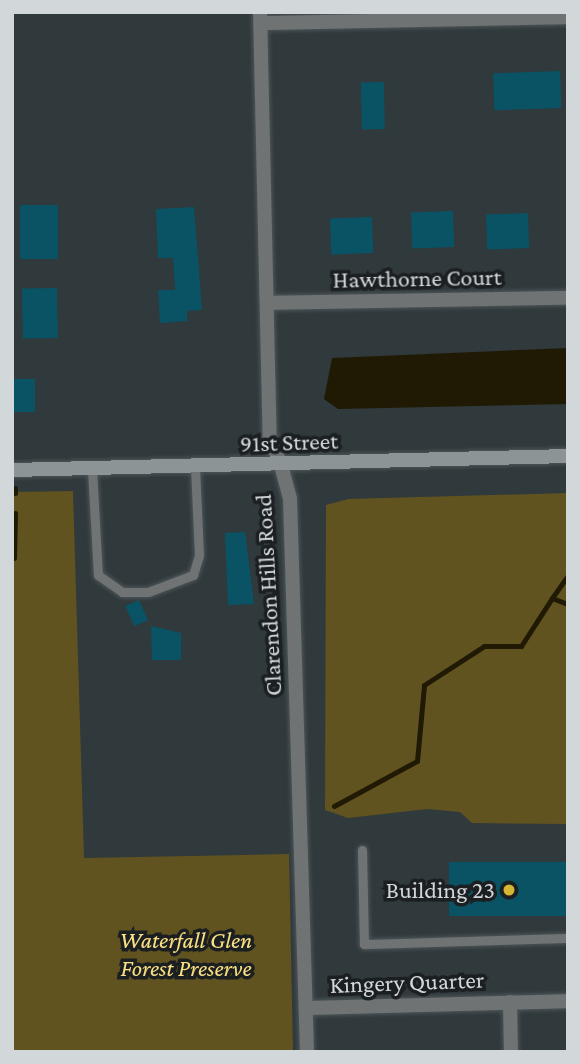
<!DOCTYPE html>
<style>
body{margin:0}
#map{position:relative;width:580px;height:1064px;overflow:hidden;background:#30393c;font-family:"Crimson Pro",serif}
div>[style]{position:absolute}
.green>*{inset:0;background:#615320}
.water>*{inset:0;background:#201a05}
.stream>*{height:5px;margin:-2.5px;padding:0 2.5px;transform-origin:2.5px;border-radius:2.5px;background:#201a05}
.building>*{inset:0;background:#095365;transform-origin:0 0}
.roads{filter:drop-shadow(0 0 2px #4d5558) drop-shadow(0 0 2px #4d5558)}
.service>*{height:9px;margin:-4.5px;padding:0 4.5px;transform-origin:4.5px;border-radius:4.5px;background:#6f7374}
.minor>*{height:14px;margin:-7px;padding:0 7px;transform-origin:7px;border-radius:7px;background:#6f7374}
.tertiary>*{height:14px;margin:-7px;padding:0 7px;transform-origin:7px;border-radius:7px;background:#6f7374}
.secondary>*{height:14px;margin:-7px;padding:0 7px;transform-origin:7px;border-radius:7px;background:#8d9496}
.dots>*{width:19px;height:19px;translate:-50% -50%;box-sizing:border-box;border:4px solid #1b1f21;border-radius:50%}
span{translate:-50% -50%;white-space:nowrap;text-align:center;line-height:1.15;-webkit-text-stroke:7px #1b1f21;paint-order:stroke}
.street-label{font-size:24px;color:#d2d7d9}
.poi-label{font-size:24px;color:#d2d7d9}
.right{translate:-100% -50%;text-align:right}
.park-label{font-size:24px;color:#fbe181;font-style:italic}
.frame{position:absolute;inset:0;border:14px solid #d2d7d9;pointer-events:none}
</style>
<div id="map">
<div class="green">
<div style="clip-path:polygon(73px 491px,84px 858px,289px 854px,293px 1052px,12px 1052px,12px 492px)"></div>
<div style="clip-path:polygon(568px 493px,568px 824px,472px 823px,460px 812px,427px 809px,348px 818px,325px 810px,326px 505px,348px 499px)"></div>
</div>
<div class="water">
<div style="clip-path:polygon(568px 348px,568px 404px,338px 409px,324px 399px,332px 358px)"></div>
</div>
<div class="stream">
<div style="left:15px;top:488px;width:5px;rotate:90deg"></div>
<div style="left:14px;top:558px;width:45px;rotate:-88.7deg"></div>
<div style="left:552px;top:598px;width:28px;rotate:-55deg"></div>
<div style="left:334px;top:806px;width:94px;rotate:-28.5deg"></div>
<div style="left:417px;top:761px;width:76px;rotate:-84.7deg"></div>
<div style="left:424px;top:685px;width:72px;rotate:-33deg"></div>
<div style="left:484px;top:646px;width:37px"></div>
<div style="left:521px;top:646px;width:57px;rotate:-57.1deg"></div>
<div style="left:552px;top:598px;width:17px;rotate:21deg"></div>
</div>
<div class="building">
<div style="left:560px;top:71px;width:37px;height:67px;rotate:88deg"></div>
<div style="left:384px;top:82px;width:47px;height:23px;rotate:89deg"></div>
<div style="left:20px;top:205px;width:38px;height:54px"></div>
<div style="clip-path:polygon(194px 207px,202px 310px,187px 311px,187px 321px,160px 323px,158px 290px,175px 290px,173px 258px,158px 258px,156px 209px)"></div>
<div style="left:453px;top:211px;width:36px;height:42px;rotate:88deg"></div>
<div style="left:528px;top:213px;width:35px;height:42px;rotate:88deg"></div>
<div style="left:372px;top:217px;width:36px;height:42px;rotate:88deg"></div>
<div style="left:57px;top:288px;width:50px;height:35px;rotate:89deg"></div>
<div style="left:12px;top:379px;width:23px;height:33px"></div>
<div style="clip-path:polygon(245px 532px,254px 604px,228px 605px,225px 533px)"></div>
<div style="left:139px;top:600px;width:22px;height:15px;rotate:66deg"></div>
<div style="clip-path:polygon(151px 626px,181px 633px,181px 660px,152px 660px)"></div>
<div style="left:568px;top:862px;width:54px;height:119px;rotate:90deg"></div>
</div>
<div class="roads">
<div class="service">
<div style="left:92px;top:469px;width:106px;rotate:86.8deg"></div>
<div style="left:98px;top:575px;width:29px;rotate:35deg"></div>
<div style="left:122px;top:592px;width:26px"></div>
<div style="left:148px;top:592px;width:48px;rotate:-20.7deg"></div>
<div style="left:193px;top:575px;width:21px;rotate:-73deg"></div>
<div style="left:199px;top:555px;width:88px;rotate:-92.6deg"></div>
<div style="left:362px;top:850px;width:94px;rotate:88.8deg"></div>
<div style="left:364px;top:944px;width:204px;rotate:-1.7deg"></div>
</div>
<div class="minor">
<div style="left:261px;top:23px;width:307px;rotate:-1.1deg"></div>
<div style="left:267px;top:303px;width:301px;rotate:-1deg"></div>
<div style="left:281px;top:465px;width:35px;rotate:75deg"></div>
<div style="left:290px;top:499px;width:553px;rotate:88.24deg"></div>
<div style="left:510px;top:1002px;width:50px;rotate:88.9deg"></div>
<div style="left:306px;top:1008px;width:262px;rotate:-1.5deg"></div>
</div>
<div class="tertiary">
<div style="left:260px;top:12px;width:425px;rotate:88.7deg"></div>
<div style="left:270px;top:437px;width:30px;rotate:69deg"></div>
</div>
<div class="secondary">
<div style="left:12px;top:470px;width:556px;rotate:-1.44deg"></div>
</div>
</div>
<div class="dots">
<div style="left:509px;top:890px;background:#d5b534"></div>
</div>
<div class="street-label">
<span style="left:417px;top:278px;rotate:-1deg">Hawthorne Court</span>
<span style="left:289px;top:442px;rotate:-2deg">91st Street</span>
<span style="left:268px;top:595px;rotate:-93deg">Clarendon Hills Road</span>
<span style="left:407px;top:982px;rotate:-2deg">Kingery Quarter</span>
</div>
<div class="poi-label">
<span class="right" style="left:495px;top:890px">Building 23</span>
</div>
<div class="park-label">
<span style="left:186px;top:954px">Waterfall Glen<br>Forest Preserve</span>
</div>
<div class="frame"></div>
</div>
